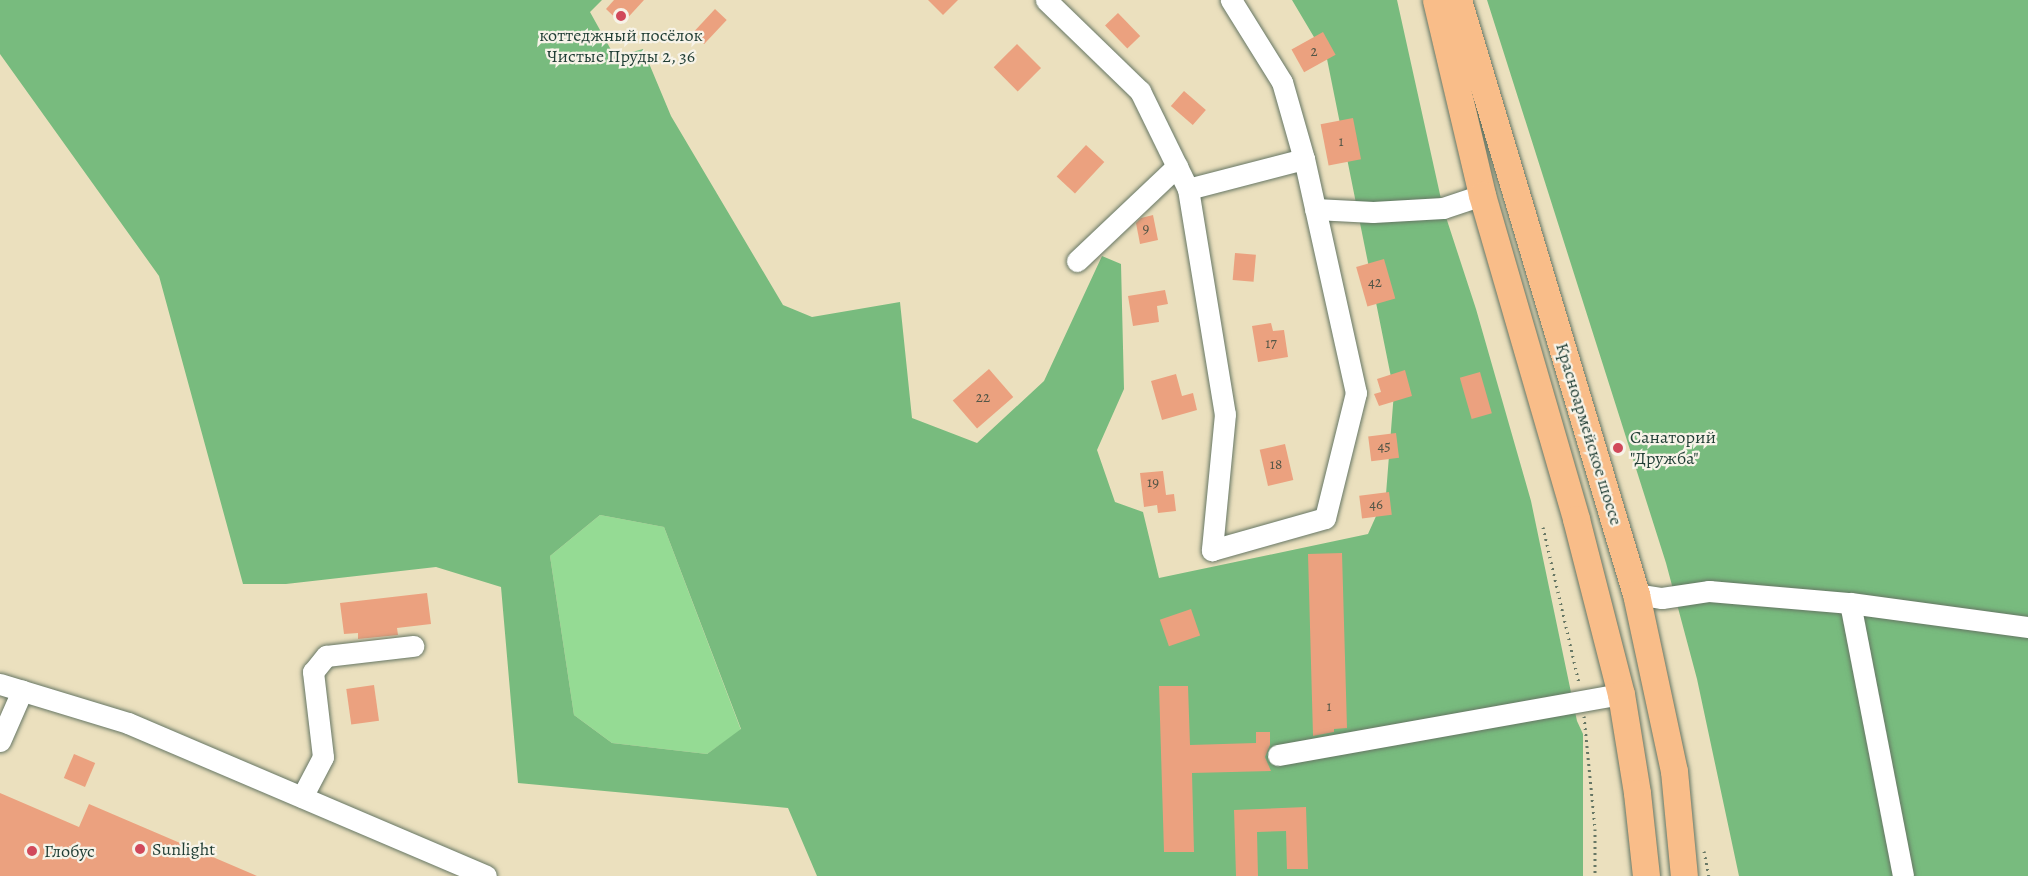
<!DOCTYPE html>
<meta charset="utf-8">
<style>
body{margin:0}
#map{position:relative;width:2028px;height:876px;overflow:hidden;background:#ebe0be;font-family:Alegreya,serif}
div>[style]{position:absolute}
.green>*{inset:0;background:#95db94}
.forest>*{inset:0;background:#78bb7e}
.building>*{inset:0;background:#eba17f;transform-origin:0 0}
.path>*{height:3px;margin-top:-1.5px;transform-origin:0;background:repeating-linear-gradient(90deg,#667664 0 1.5px,transparent 0 6px)}
.roads{filter:drop-shadow(0 0 2px #667664) drop-shadow(0 0 2px #667664)}
.minor>*{height:21px;margin:-10.5px;padding:0 10.5px;transform-origin:10.5px;border-radius:10.5px;background:#fff}
.major>*{height:27px;margin:-13.5px;padding:0 13.5px;transform-origin:13.5px;border-radius:13.5px;background:#f9bd89}
.dots>*{width:16px;height:16px;translate:-50% -50%;box-sizing:border-box;border:3px solid #f7f3e8;border-radius:50%}
span{translate:-50% -50%;white-space:nowrap;text-align:center;line-height:1.15;-webkit-text-stroke:4.5px #f7f3e8;paint-order:stroke}
.number-label{font-size:15px;color:#525647}
.number-label span{-webkit-text-stroke-width:0}
.poi-label{font-size:18px;color:#1f3d34}
.left{translate:0 -50%;text-align:left}
.street-label{font-size:18px;color:#1f3d34}
</style>
<div id="map">
<div class="green">
<div style="clip-path:polygon(600px 515px,664px 527px,741px 730px,707px 754px,612px 743px,574px 715px,550px 556px)"></div>
</div>
<div class="forest">
<div style="clip-path:polygon(evenodd,0 0,602px 0,590px 12px,615px 57px,643px 49px,671px 116px,783px 305px,812px 317px,900px 302px,912px 418px,977px 443px,1044px 381px,1102px 256px,1121px 264px,1124px 389px,1097px 450px,1115px 502px,1143px 512px,1159px 578px,1368px 534px,1386px 494px,1394px 392px,1327px 59px,1292px 0,1397px 0,1443px 208px,1476px 309px,1531px 501px,1577px 721px,1583px 734px,1583px 876px,817px 876px,788px 808px,518px 783px,501px 587px,436px 567px,286px 584px,243px 584px,159px 276px,0 54px,0 0,600px 515px,664px 527px,741px 729px,707px 754px,612px 743px,574px 715px,550px 556px,600px 515px)"></div>
<div style="clip-path:polygon(1487px 0,2028px 0,2028px 876px,1739px 876px,1697px 679px,1666px 563px)"></div>
</div>
<div class="building">
<div style="clip-path:polygon(614px 0,644px 0,622px 24px,606px 9px)"></div>
<div style="clip-path:polygon(928px 0,958px 0,943px 15px)"></div>
<div style="left:715px;top:9px;width:16px;height:33px;rotate:43deg"></div>
<div style="left:1118px;top:13px;width:32px;height:18px;rotate:46deg"></div>
<div style="left:1323px;top:32px;width:26px;height:36px;rotate:61deg"></div>
<div style="left:1017px;top:44px;width:34px;height:33px;rotate:45deg"></div>
<div style="left:1184px;top:91px;width:29px;height:20px;rotate:41deg"></div>
<div style="left:1353px;top:118px;width:42px;height:33px;rotate:79deg"></div>
<div style="left:1086px;top:145px;width:25px;height:43px;rotate:43deg"></div>
<div style="clip-path:polygon(1153px 215px,1158px 240px,1140px 244px,1136px 223px,1141px 218px)"></div>
<div style="left:1235px;top:253px;width:21px;height:27px;rotate:5deg"></div>
<div style="left:1384px;top:259px;width:41px;height:29px;rotate:74deg"></div>
<div style="clip-path:polygon(1165px 290px,1168px 304px,1157px 306px,1159px 322px,1133px 326px,1128px 296px)"></div>
<div style="clip-path:polygon(1271px 323px,1273px 331px,1284px 330px,1288px 357px,1258px 362px,1252px 326px)"></div>
<div style="left:989px;top:369px;width:37px;height:48px;rotate:49deg"></div>
<div style="clip-path:polygon(1405px 370px,1412px 396px,1379px 406px,1374px 394px,1381px 392px,1377px 379px)"></div>
<div style="left:1480px;top:372px;width:43px;height:21px;rotate:74deg"></div>
<div style="clip-path:polygon(1176px 374px,1182px 396px,1193px 393px,1197px 410px,1162px 420px,1151px 381px)"></div>
<div style="left:1396px;top:433px;width:25px;height:28px;rotate:83deg"></div>
<div style="left:1285px;top:444px;width:37px;height:26px;rotate:77deg"></div>
<div style="clip-path:polygon(1163px 471px,1166px 495px,1174px 494px,1176px 511px,1158px 513px,1157px 505px,1144px 507px,1140px 473px)"></div>
<div style="left:1389px;top:492px;width:23px;height:30px;rotate:83deg"></div>
<div style="clip-path:polygon(1342px 553px,1347px 728px,1334px 729px,1334px 732px,1313px 736px,1308px 554px)"></div>
<div style="clip-path:polygon(427px 593px,431px 624px,397px 628px,398px 635px,358px 639px,358px 633px,344px 634px,340px 603px)"></div>
<div style="left:1191px;top:609px;width:28px;height:33px;rotate:71deg"></div>
<div style="left:374px;top:685px;width:36px;height:28px;rotate:82deg"></div>
<div style="clip-path:polygon(1159px 686px,1188px 686px,1190px 745px,1256px 743px,1256px 732px,1270px 732px,1270px 745px,1265px 757px,1271px 771px,1192px 773px,1194px 852px,1164px 852px)"></div>
<div style="left:74px;top:754px;width:23px;height:26px;rotate:23deg"></div>
<div style="clip-path:polygon(0 793px,79px 827px,89px 804px,257px 876px,0 876px)"></div>
<div style="clip-path:polygon(1306px 807px,1308px 869px,1287px 869px,1286px 831px,1257px 832px,1258px 876px,1236px 876px,1234px 810px)"></div>
</div>
<div class="path">
<div style="left:1543px;top:527px;width:160px;rotate:77deg"></div>
<div style="left:1584px;top:716px;width:114px;rotate:84.4deg"></div>
<div style="left:1595px;top:829px;width:47px;rotate:90deg"></div>
<div style="left:1704px;top:851px;width:25px;rotate:79deg"></div>
</div>
<div class="roads">
<div class="minor">
<div style="left:1046px;top:0;width:131px;rotate:44.1deg"></div>
<div style="left:1140px;top:91px;width:109px;rotate:63.9deg"></div>
<div style="left:1188px;top:189px;width:228px;rotate:80.7deg"></div>
<div style="left:1225px;top:414px;width:137px;rotate:95.5deg"></div>
<div style="left:1212px;top:550px;width:117px;rotate:-15.8deg"></div>
<div style="left:1325px;top:518px;width:129px;rotate:-76.1deg"></div>
<div style="left:1356px;top:393px;width:240px;rotate:-102.5deg"></div>
<div style="left:1304px;top:159px;width:80px;rotate:-105.9deg"></div>
<div style="left:1282px;top:82px;width:97px;rotate:-121.9deg"></div>
<div style="left:1188px;top:189px;width:120px;rotate:-14.5deg"></div>
<div style="left:1315px;top:209px;width:58px;rotate:3deg"></div>
<div style="left:1373px;top:212px;width:70px;rotate:-3.3deg"></div>
<div style="left:1443px;top:208px;width:41px;rotate:-18.4deg"></div>
<div style="left:1077px;top:261px;width:138px;rotate:-43.5deg"></div>
<div style="left:1636px;top:594px;width:26px;rotate:9deg"></div>
<div style="left:1662px;top:598px;width:48px;rotate:-8.5deg"></div>
<div style="left:1709px;top:591px;width:142px;rotate:4.9deg"></div>
<div style="left:1850px;top:603px;width:180px;rotate:7.7deg"></div>
<div style="left:1850px;top:603px;width:278px;rotate:79deg"></div>
<div style="left:0;top:684px;width:134px;rotate:16.9deg"></div>
<div style="left:128px;top:723px;width:389px;rotate:23.1deg"></div>
<div style="left:0;top:741px;width:55px;rotate:-66.3deg"></div>
<div style="left:1278px;top:755px;width:348px;rotate:-10.1deg"></div>
<div style="left:302px;top:797px;width:45px;rotate:-62.3deg"></div>
<div style="left:323px;top:757px;width:86px;rotate:-96.7deg"></div>
<div style="left:313px;top:672px;width:21px;rotate:-51deg"></div>
<div style="left:326px;top:656px;width:88px;rotate:-6.6deg"></div>
</div>
<div class="major">
<div style="left:1436px;top:0;width:200px;rotate:76.7deg"></div>
<div style="left:1482px;top:195px;width:337px;rotate:73.8deg"></div>
<div style="left:1576px;top:519px;width:181px;rotate:75.6deg"></div>
<div style="left:1621px;top:694px;width:100px;rotate:80.8deg"></div>
<div style="left:1637px;top:793px;width:83px;rotate:83.8deg"></div>
<div style="left:1458px;top:0;width:620px;rotate:73.32deg"></div>
<div style="left:1636px;top:594px;width:181px;rotate:77.9deg"></div>
<div style="left:1674px;top:771px;width:105px;rotate:84.6deg"></div>
</div>
</div>
<div class="dots">
<div style="left:621px;top:16px;background:#d1495b"></div>
<div style="left:1618px;top:448px;background:#d1495b"></div>
<div style="left:140px;top:849px;background:#d1495b"></div>
<div style="left:32px;top:851px;background:#d1495b"></div>
</div>
<div class="number-label">
<span style="left:1314px;top:52px">2</span>
<span style="left:1341px;top:142px">1</span>
<span style="left:1146px;top:229px">9</span>
<span style="left:1375px;top:283px">42</span>
<span style="left:1271px;top:344px">17</span>
<span style="left:983px;top:398px">22</span>
<span style="left:1384px;top:447px">45</span>
<span style="left:1276px;top:465px">18</span>
<span style="left:1153px;top:483px">19</span>
<span style="left:1376px;top:505px">46</span>
<span style="left:1329px;top:707px">1</span>
</div>
<div class="poi-label">
<span style="left:621px;top:46px">коттеджный посёлок<br>Чистые Пруды 2, 36</span>
<span class="left" style="left:1630px;top:448px">Санаторий<br>"Дружба"</span>
<span class="left" style="left:152px;top:849px">Sunlight</span>
<span class="left" style="left:44px;top:851px">Глобус</span>
</div>
<div class="street-label">
<span style="left:1589px;top:434px;rotate:73deg">Красноармейское шоссе</span>
</div>
</div>
